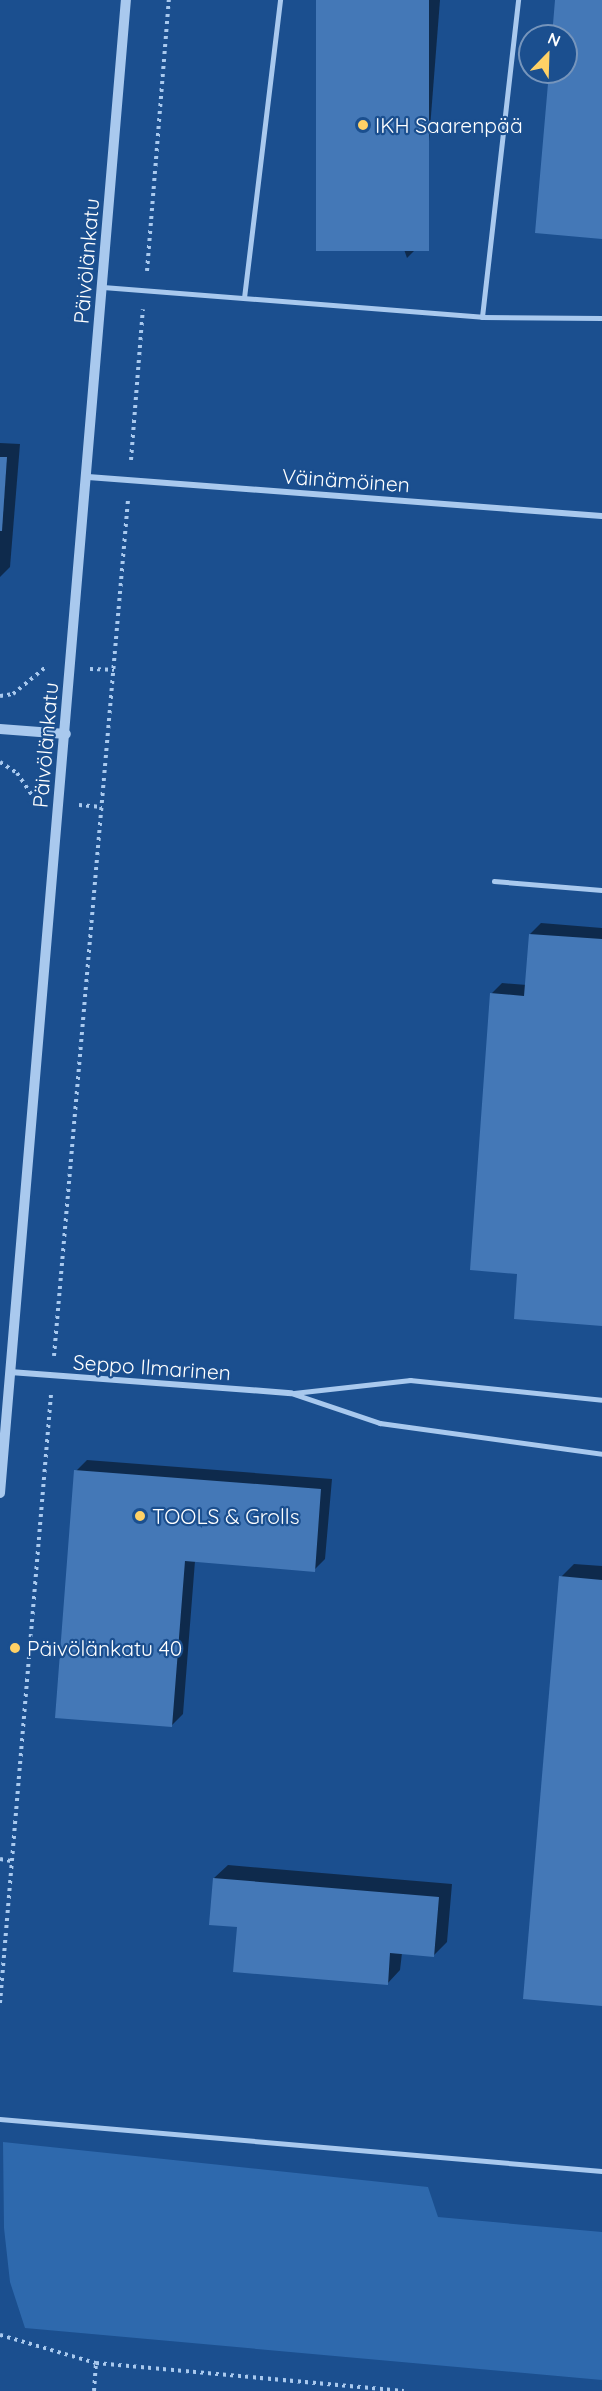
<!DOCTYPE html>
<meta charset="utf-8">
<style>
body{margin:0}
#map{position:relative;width:602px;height:2391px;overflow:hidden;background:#1b4f8f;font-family:Quicksand,sans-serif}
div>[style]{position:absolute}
.green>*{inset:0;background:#2e69ad}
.shadow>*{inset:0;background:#0007}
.building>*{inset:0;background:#4478b7;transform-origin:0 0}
.path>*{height:4px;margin-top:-2px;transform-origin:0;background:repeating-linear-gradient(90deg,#a9c9ee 0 3px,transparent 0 7.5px)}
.service>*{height:4.5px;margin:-2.25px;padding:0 2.25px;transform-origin:2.25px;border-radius:2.25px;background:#a9c9ee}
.minor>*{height:6px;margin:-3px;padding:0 3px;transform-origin:3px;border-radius:3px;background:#a9c9ee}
.tertiary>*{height:10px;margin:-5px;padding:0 5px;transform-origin:5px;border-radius:5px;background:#a9c9ee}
.dots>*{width:16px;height:16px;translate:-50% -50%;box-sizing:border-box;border:3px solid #1b4f8f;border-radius:50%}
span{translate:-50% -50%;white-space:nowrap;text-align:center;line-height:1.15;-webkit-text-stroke:4.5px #1b4f8f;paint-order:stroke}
.poi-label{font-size:21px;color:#fff}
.left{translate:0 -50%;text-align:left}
.street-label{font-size:21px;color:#fff}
.north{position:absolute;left:518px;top:24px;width:60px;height:60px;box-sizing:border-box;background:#1b4f8f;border:2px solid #7695bc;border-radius:50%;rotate:23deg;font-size:16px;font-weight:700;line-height:24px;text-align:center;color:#fff}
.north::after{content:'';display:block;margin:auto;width:21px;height:27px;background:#ffd166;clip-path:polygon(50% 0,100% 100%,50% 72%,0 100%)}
</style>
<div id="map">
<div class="green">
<div style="clip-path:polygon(3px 2142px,428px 2187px,438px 2217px,602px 2232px,602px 2380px,25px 2328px,10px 2282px,4px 2228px)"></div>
</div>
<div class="shadow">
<div style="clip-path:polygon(318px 0,440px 0,421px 244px,407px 258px)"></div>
<div style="clip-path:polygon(0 443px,20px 444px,10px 567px,0 577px)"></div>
<div style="clip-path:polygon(541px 923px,602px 928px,602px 1324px,519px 1272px,491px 994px,502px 983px,527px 985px,530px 934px)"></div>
<div style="clip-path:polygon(87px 1460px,332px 1479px,325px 1559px,314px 1570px,195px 1561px,183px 1714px,172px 1725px,76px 1471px)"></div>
<div style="clip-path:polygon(574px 1564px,602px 1566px,602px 2005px,561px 1577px)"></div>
<div style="clip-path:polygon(228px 1865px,452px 1884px,447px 1942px,434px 1955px,402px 1953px,400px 1970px,387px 1984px,239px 1925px,214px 1878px)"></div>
</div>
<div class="building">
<div style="left:316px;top:0;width:113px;height:251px"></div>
<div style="clip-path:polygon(555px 0,602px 0,602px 239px,535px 233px,549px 72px,566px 72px,566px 36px,552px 36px)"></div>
<div style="clip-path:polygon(0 457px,7px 457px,2px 531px,0 531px)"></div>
<div style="clip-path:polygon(529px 934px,602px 939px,602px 1326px,514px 1319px,517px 1274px,470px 1270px,490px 993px,524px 996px)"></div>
<div style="clip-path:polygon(74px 1470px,321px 1489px,315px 1572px,185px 1561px,172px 1727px,55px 1718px)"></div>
<div style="clip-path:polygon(559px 1576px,602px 1580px,602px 2006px,523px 1999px)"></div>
<div style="clip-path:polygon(213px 1878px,439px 1897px,434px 1957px,390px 1953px,388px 1985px,233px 1972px,237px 1927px,209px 1925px)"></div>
</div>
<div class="path">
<div style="left:147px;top:271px;width:272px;rotate:-85.4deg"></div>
<div style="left:131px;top:460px;width:151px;rotate:-85.5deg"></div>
<div style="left:90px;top:669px;width:24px;rotate:2deg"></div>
<div style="left:0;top:696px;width:13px;rotate:-9deg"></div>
<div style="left:13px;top:694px;width:44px;rotate:-39.5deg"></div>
<div style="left:0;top:762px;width:20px;rotate:33deg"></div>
<div style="left:17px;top:773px;width:34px;rotate:56deg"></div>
<div style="left:79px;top:805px;width:23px;rotate:5deg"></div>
<div style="left:54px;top:1356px;width:859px;rotate:-85.06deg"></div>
<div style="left:0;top:1859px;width:11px;rotate:10deg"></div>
<div style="left:0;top:2003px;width:611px;rotate:-85.21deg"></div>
<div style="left:0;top:2335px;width:100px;rotate:16.3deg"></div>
<div style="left:96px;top:2363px;width:309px;rotate:5.2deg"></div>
<div style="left:94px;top:2391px;width:28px;rotate:-86deg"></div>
</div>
<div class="service">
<div style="left:103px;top:287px;width:380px;rotate:4.5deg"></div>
<div style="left:482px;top:317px;width:120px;rotate:0.5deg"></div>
<div style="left:244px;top:298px;width:300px;rotate:-83.1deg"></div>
<div style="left:482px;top:317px;width:319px;rotate:-83.5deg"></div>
<div style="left:494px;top:881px;width:108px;rotate:4.8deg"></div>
<div style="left:291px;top:1393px;width:94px;rotate:18.6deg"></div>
<div style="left:380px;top:1423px;width:224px;rotate:7.9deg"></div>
<div style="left:294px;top:1393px;width:117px;rotate:-6.4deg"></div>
<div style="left:410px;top:1380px;width:193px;rotate:5.9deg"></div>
<div style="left:0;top:2119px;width:604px;rotate:4.94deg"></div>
</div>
<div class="minor">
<div style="left:88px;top:477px;width:515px;rotate:4.34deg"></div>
<div style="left:10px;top:1372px;width:282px;rotate:4.3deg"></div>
</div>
<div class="tertiary">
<div style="left:0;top:729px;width:66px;rotate:4.3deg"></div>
<div style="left:0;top:1493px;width:1498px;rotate:-85.18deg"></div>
</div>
<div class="dots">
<div style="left:363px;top:125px;background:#ffd166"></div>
<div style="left:140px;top:1516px;background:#ffd166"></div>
<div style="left:15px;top:1648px;background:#ffd166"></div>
</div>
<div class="poi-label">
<span class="left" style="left:375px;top:125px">IKH Saarenpää</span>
<span class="left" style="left:152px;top:1516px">TOOLS &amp; Grolls</span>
<span class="left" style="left:27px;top:1648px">Päivölänkatu 40</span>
</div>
<div class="street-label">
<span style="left:86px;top:261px;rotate:-85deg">Päivölänkatu</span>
<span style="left:346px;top:480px;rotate:4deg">Väinämöinen</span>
<span style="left:45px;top:745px;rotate:-85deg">Päivölänkatu</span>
<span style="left:152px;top:1367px;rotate:4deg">Seppo Ilmarinen</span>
</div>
<div class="north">N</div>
</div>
